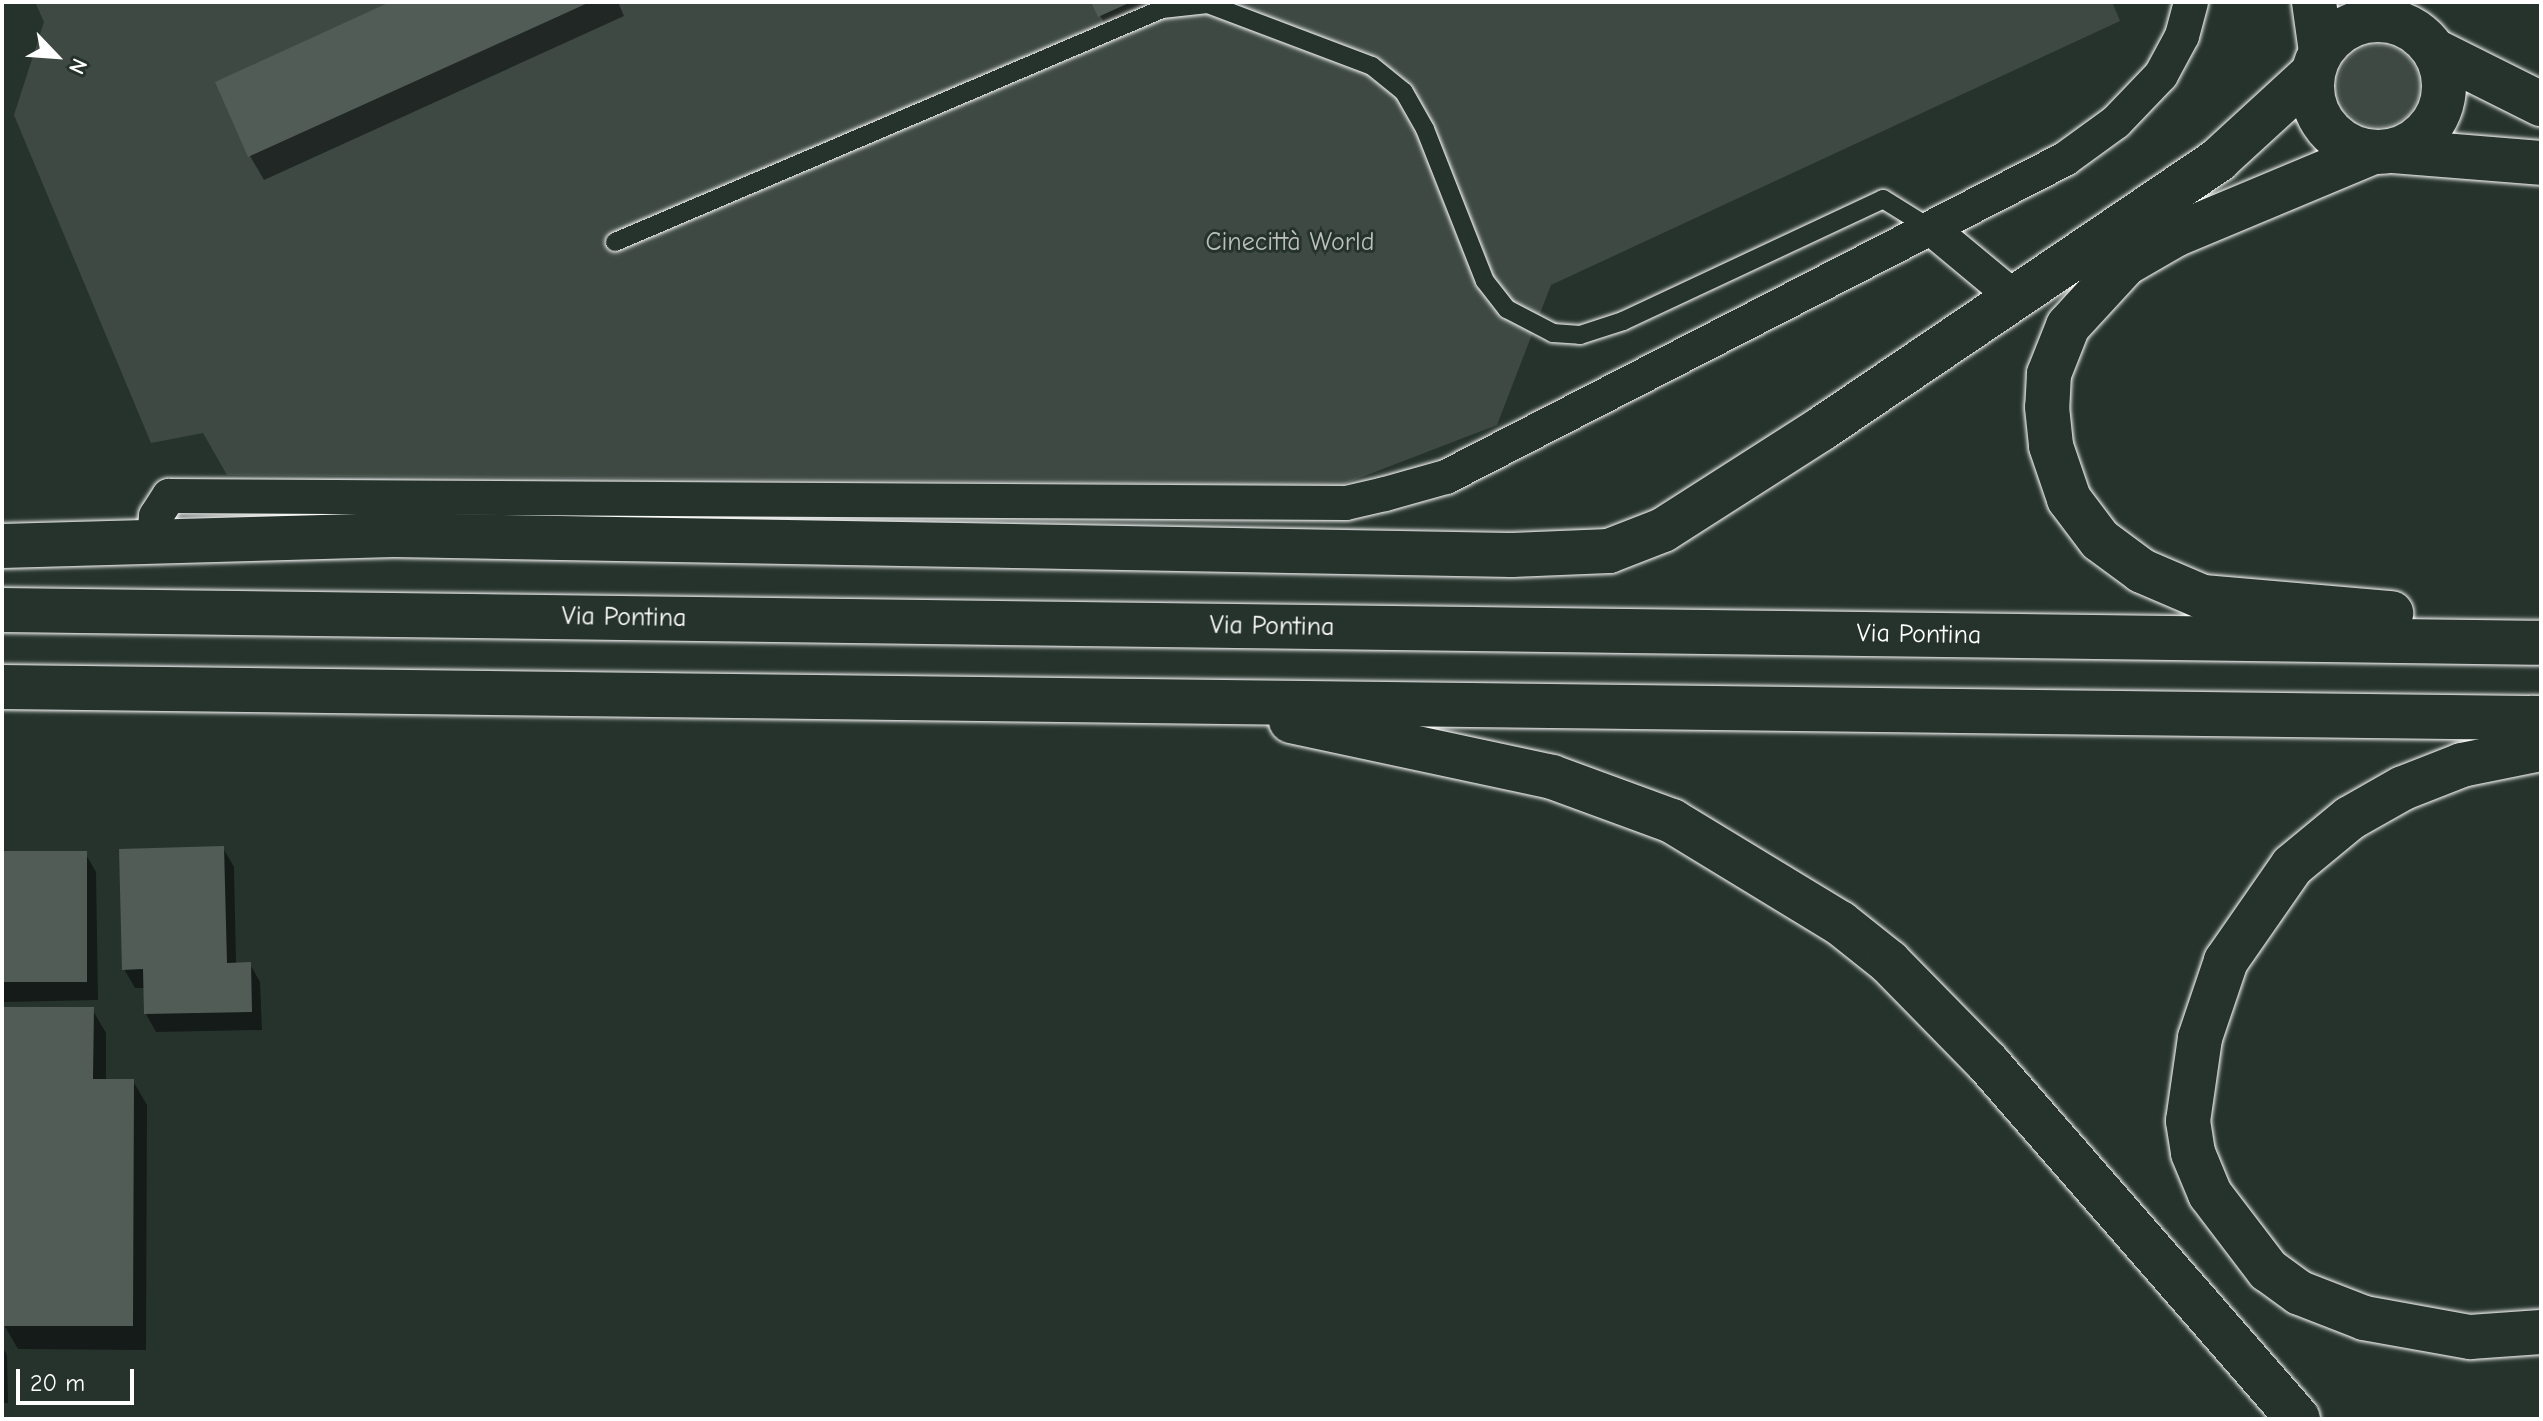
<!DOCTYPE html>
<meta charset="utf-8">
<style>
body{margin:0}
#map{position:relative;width:2543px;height:1421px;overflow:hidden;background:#26332d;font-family:"Comic Neue",sans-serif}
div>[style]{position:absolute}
.green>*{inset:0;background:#3e4944}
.round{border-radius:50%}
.shadow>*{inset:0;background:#0007}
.building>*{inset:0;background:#515c57;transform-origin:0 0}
.roads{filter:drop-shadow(0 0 2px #fff) drop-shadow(0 0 2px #fff)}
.service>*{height:18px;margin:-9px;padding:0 9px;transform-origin:9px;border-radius:9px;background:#26332d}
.minor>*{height:34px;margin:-17px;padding:0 17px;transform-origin:17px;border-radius:17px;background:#26332d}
.tertiary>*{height:44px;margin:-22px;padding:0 22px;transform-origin:22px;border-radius:22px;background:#26332d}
.tertiary>.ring{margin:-22px;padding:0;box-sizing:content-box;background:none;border:44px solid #26332d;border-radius:50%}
.trunk>*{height:44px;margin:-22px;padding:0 22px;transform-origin:22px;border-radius:22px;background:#26332d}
span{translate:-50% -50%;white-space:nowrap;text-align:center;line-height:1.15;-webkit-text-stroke:6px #26332d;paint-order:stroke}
.park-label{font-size:26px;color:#bbbfbe}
.street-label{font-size:26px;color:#fff}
.frame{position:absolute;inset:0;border:4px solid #fff;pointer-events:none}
.north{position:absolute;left:16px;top:16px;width:80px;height:80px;-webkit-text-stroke:6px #26332d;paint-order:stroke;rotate:115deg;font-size:22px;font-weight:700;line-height:32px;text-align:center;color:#fff}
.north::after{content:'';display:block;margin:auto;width:28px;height:36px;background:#fff;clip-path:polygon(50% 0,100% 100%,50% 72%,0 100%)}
.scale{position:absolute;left:16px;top:1369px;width:118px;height:36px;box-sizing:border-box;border:4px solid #fff;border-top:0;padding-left:10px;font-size:24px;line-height:28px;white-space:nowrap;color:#fff;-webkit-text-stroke:6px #26332d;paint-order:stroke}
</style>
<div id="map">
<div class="green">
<div style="clip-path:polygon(35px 2px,2112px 2px,2120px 21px,1551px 285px,1497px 425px,1341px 485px,227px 475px,203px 433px,151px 443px,14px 115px,44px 22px)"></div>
<div class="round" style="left:2338px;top:45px;width:82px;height:82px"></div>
</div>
<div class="shadow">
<div style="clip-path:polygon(395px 2px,618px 2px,624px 16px,264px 180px,250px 156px)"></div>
<div style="clip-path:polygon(1093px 2px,1197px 2px,1113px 40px)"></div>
<div style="clip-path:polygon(223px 848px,234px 867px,236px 964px,250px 964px,260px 982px,262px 1030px,156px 1032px,146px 1014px,145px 988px,135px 988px,124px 969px)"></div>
<div style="clip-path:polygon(85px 853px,96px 872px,98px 1000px,2px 1002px,2px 855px)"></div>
<div style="clip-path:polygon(92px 1009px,106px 1033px,106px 1081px,133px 1081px,147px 1105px,146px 1350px,18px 1349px,4px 1325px)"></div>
<div style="clip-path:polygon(2px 1346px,7px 1355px,8px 1403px,2px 1403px)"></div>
</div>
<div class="building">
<div style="clip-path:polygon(390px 2px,590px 2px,248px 157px,215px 82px)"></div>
<div style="clip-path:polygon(1091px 2px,1131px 2px,1098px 17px)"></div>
<div style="clip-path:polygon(224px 846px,227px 963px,251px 962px,252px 1012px,144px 1014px,143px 969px,122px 970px,119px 849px)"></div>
<div style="left:87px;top:851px;width:131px;height:85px;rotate:90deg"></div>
<div style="clip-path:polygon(3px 1007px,94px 1007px,93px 1079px,134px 1079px,133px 1326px,2px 1326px)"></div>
</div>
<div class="roads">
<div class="service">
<div style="left:615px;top:242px;width:595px;rotate:-23.07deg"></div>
<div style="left:1162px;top:9px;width:46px;rotate:-6.2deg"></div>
<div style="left:1208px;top:4px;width:175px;rotate:20.7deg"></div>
<div style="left:1372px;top:66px;width:41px;rotate:39.1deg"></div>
<div style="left:1404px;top:92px;width:43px;rotate:60.4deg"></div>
<div style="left:1425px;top:129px;width:163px;rotate:68.5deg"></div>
<div style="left:1485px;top:281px;width:36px;rotate:52deg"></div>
<div style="left:1507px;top:309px;width:52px;rotate:27.6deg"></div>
<div style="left:1553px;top:333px;width:27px;rotate:4deg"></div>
<div style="left:1580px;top:335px;width:45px;rotate:-18deg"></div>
<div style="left:1623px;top:321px;width:287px;rotate:-25.1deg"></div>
<div style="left:1883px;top:199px;width:59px;rotate:31.8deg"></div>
</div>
<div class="minor">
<div style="left:1933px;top:230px;width:107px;rotate:39.7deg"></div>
<div style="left:154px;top:539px;width:23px;rotate:-85deg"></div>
<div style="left:156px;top:516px;width:24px;rotate:-57deg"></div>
<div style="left:169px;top:496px;width:1177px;rotate:0.34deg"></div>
<div style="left:1346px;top:503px;width:40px;rotate:-13deg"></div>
<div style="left:1385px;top:494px;width:63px;rotate:-15.6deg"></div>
<div style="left:1446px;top:477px;width:696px;rotate:-27.19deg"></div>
<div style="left:2065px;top:159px;width:63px;rotate:-36deg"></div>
<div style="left:2116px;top:122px;width:65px;rotate:-46.2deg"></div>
<div style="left:2161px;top:75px;width:44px;rotate:-61.7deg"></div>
<div style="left:2182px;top:36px;width:35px;rotate:-75deg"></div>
</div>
<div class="tertiary">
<div style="left:2314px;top:2px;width:50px;rotate:82deg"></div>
<div class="ring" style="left:2312px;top:20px;width:88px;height:88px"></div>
<div style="left:2435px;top:51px;width:119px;rotate:26.6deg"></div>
<div style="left:2393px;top:151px;width:148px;rotate:4.6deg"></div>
</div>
<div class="trunk">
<div style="left:2371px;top:153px;width:212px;rotate:157.3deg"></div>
<div style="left:2175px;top:235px;width:58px;rotate:149.9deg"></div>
<div style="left:2125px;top:264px;width:84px;rotate:132.6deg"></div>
<div style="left:2068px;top:326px;width:52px;rotate:111.6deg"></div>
<div style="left:2049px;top:374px;width:33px;rotate:93deg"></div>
<div style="left:2047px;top:407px;width:39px;rotate:84deg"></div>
<div style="left:2051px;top:446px;width:56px;rotate:71.2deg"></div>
<div style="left:2069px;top:499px;width:51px;rotate:52.9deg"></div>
<div style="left:2100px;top:540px;width:52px;rotate:36.4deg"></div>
<div style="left:2142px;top:571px;width:66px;rotate:23.1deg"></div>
<div style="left:2203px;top:597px;width:189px;rotate:4.9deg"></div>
<div style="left:2px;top:546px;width:392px;rotate:-1.6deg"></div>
<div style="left:394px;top:535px;width:1118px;rotate:1.02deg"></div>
<div style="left:1512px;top:555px;width:97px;rotate:-2.4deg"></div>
<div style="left:1609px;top:551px;width:58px;rotate:-21.3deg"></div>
<div style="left:1663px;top:530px;width:188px;rotate:-32.6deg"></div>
<div style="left:1821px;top:429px;width:480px;rotate:-34.1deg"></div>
<div style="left:2218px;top:160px;width:127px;rotate:-42.5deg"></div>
<div style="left:2px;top:610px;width:2539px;rotate:0.74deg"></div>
<div style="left:2px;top:687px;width:2539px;rotate:0.7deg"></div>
<div style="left:1291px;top:721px;width:267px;rotate:12.1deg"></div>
<div style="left:1552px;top:777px;width:128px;rotate:20.1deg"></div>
<div style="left:1672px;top:821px;width:197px;rotate:31.3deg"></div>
<div style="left:1840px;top:923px;width:63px;rotate:38.5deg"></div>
<div style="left:1889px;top:962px;width:140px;rotate:45.6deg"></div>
<div style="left:1987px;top:1062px;width:473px;rotate:48.9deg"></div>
<div style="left:2541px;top:749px;width:81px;rotate:168.6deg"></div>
<div style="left:2462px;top:765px;width:63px;rotate:158.7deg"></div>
<div style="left:2403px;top:788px;width:61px;rotate:150.5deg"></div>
<div style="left:2350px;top:818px;width:75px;rotate:140.4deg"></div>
<div style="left:2292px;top:866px;width:116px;rotate:124.8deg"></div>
<div style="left:2226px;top:961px;width:81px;rotate:108.7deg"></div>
<div style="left:2200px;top:1038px;width:84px;rotate:98.2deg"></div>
<div style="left:2188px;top:1121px;width:32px;rotate:81deg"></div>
<div style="left:2193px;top:1153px;width:44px;rotate:67.5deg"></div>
<div style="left:2210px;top:1194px;width:96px;rotate:52.7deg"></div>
<div style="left:2268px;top:1270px;width:39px;rotate:36deg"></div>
<div style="left:2300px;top:1293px;width:69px;rotate:21.3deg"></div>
<div style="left:2364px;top:1318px;width:108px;rotate:10.2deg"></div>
<div style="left:2470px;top:1337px;width:71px;rotate:-4deg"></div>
</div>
</div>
<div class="park-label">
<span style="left:1290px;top:243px">Cinecittà World</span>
</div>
<div class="street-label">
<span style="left:624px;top:618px;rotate:1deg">Via Pontina</span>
<span style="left:1272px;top:627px;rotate:1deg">Via Pontina</span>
<span style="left:1919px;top:635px;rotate:1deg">Via Pontina</span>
</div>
<div class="frame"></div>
<div class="north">N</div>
<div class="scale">20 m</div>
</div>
